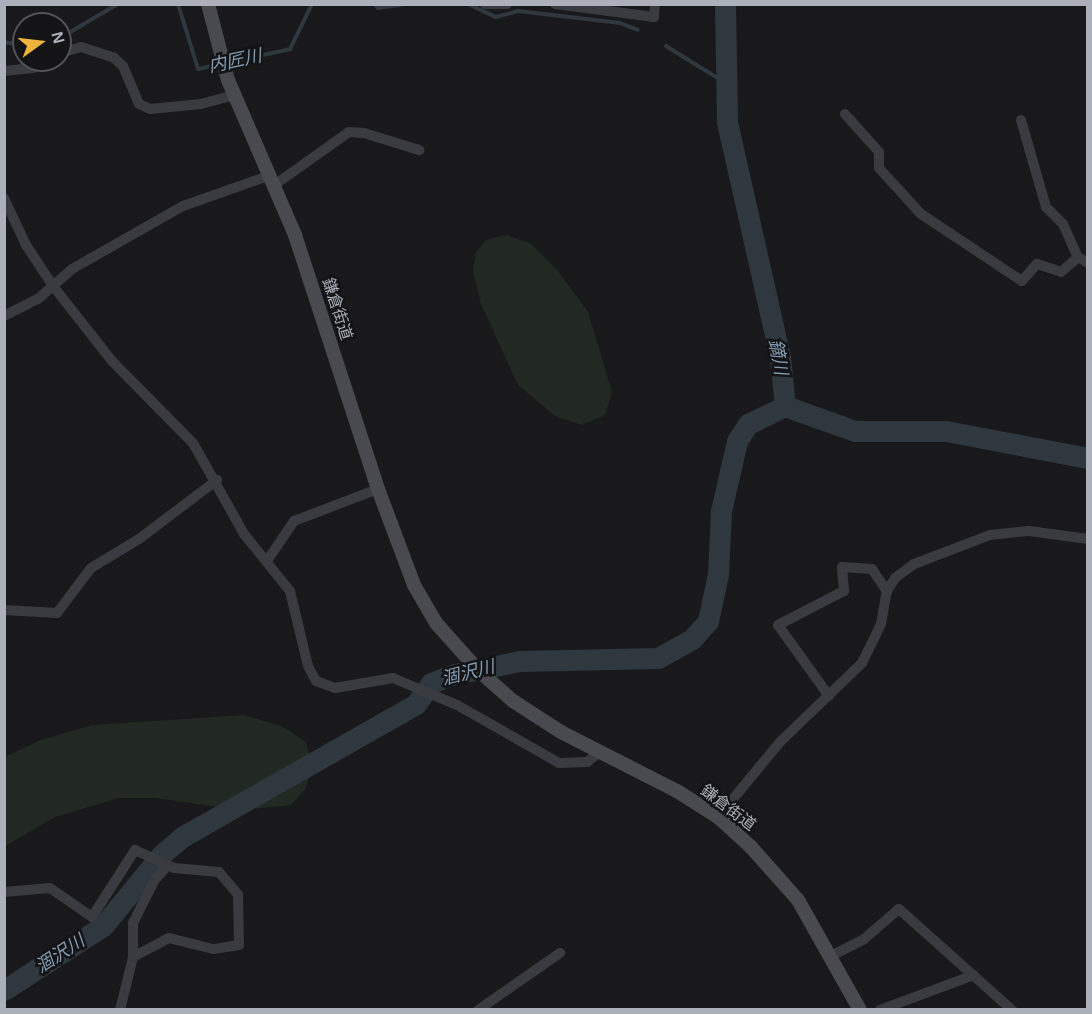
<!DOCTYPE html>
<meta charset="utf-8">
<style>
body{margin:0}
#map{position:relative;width:1092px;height:1014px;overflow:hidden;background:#19191b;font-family:Arial,"Noto Sans JP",sans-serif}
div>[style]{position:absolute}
.green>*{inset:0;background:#212922}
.stream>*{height:4px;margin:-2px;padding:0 2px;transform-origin:2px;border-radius:2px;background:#2f383f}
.river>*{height:21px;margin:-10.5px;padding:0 10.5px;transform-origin:10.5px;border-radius:10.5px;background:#2f383f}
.street>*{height:10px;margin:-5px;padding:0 5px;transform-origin:5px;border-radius:5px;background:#3a3b40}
.secondary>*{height:14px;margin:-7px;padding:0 7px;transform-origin:7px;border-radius:7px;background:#484a50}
span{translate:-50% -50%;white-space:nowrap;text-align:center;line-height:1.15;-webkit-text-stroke:5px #141416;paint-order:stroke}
.street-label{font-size:16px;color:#acb0ba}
.water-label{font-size:18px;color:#849db4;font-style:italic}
.frame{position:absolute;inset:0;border:6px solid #acb0ba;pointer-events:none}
.north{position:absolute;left:12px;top:12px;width:60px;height:60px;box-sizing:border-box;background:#141416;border:2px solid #515258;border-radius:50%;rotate:75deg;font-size:16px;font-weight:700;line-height:24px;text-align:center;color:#acb0ba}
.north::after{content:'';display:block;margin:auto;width:21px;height:27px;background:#efb43d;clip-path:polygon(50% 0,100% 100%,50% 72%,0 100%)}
</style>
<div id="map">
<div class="green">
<div style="clip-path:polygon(506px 235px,530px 243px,558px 271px,588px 312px,612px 392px,605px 415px,582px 425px,555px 416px,518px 385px,481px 304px,473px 271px,476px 252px,486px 240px)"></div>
<div style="clip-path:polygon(244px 715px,283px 727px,306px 742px,312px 765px,306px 788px,291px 805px,241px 810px,155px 798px,118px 798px,55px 817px,5px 846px,5px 757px,41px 740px,92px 725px)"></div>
</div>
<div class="stream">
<div style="left:178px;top:4px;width:68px;rotate:72.9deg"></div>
<div style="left:198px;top:69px;width:23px;rotate:-13deg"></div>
<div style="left:375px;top:4px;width:5px;rotate:53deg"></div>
<div style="left:378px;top:8px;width:30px;rotate:-8deg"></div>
<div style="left:468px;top:4px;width:31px;rotate:25deg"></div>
<div style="left:496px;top:17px;width:23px;rotate:-15deg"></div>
<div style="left:518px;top:11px;width:103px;rotate:6.7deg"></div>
<div style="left:620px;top:23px;width:19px;rotate:21deg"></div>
<div style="left:716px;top:4px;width:23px;rotate:70deg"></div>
<div style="left:60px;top:38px;width:67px;rotate:-30.4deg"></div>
<div style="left:4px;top:42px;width:20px;rotate:11deg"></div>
<div style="left:666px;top:46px;width:68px;rotate:31.8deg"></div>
<div style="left:227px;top:63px;width:65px;rotate:-12.5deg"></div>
<div style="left:290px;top:49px;width:50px;rotate:-63.9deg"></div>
</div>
<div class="river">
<div style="left:725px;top:4px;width:118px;rotate:89deg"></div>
<div style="left:727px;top:122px;width:241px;rotate:77.3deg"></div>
<div style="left:780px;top:357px;width:49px;rotate:84.2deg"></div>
<div style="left:785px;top:406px;width:74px;rotate:19.7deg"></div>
<div style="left:855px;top:431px;width:91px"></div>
<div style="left:946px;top:431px;width:145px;rotate:10.8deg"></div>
<div style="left:4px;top:990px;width:118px;rotate:-32.9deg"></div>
<div style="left:103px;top:926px;width:93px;rotate:-50.7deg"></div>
<div style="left:162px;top:854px;width:26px;rotate:-40deg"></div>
<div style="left:182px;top:837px;width:269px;rotate:-29.6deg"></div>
<div style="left:416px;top:704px;width:26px;rotate:-54deg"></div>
<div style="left:431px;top:683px;width:26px;rotate:-21deg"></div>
<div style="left:455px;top:674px;width:66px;rotate:-11.3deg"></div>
<div style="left:520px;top:661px;width:138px;rotate:-1.2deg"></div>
<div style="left:658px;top:658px;width:39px;rotate:-29deg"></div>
<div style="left:692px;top:639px;width:24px;rotate:-48deg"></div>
<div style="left:708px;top:621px;width:48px;rotate:-78deg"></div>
<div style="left:718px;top:574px;width:63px;rotate:-87.3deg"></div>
<div style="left:721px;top:511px;width:72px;rotate:-77.1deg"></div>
<div style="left:737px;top:441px;width:20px;rotate:-57deg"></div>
<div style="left:748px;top:424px;width:41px;rotate:-25.9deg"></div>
</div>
<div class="street">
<div style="left:485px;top:4px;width:22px"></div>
<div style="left:555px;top:4px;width:100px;rotate:7.5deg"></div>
<div style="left:654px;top:17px;width:13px;rotate:-86deg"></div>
<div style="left:60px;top:53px;width:22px;rotate:-16deg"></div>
<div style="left:81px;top:47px;width:35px;rotate:18deg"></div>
<div style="left:114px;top:58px;width:12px;rotate:42deg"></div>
<div style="left:123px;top:66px;width:41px;rotate:67.2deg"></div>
<div style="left:139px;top:104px;width:12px;rotate:24deg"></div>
<div style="left:150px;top:109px;width:51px;rotate:-5.6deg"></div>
<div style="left:201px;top:104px;width:34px;rotate:-15deg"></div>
<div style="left:4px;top:71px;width:29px;rotate:-6deg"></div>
<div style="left:33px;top:68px;width:17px;rotate:-28deg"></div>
<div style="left:845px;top:114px;width:51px;rotate:48.2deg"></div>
<div style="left:879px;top:152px;width:16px;rotate:90deg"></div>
<div style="left:879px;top:168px;width:62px;rotate:47.6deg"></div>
<div style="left:921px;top:214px;width:121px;rotate:33.6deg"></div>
<div style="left:1022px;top:281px;width:23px;rotate:-49deg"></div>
<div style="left:1037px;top:264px;width:25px;rotate:18deg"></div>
<div style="left:1061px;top:272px;width:23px;rotate:-41deg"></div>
<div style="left:1021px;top:120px;width:91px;rotate:74deg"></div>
<div style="left:1046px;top:207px;width:24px;rotate:45deg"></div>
<div style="left:1063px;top:224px;width:36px;rotate:66deg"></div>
<div style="left:1078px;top:257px;width:12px;rotate:31deg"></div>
<div style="left:273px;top:186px;width:93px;rotate:-35.4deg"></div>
<div style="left:349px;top:132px;width:15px;rotate:4deg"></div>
<div style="left:364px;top:133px;width:58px;rotate:17.2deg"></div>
<div style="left:4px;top:198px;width:52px;rotate:64.9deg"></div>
<div style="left:26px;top:245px;width:49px;rotate:56.6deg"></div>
<div style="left:53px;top:286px;width:95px;rotate:51.8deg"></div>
<div style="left:112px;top:361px;width:115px;rotate:45.4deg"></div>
<div style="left:193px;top:443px;width:104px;rotate:60.7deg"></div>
<div style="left:244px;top:534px;width:73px;rotate:51.1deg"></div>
<div style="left:290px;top:591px;width:77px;rotate:76.5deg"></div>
<div style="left:308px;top:666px;width:17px;rotate:62deg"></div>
<div style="left:316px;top:681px;width:20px;rotate:20deg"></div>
<div style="left:335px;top:688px;width:59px;rotate:-9.8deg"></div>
<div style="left:393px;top:678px;width:69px;rotate:22.9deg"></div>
<div style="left:457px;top:705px;width:117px;rotate:29.6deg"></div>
<div style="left:559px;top:763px;width:28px;rotate:-2deg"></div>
<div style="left:587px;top:762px;width:16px;rotate:-38deg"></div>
<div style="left:4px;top:316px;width:38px;rotate:-27deg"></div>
<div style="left:38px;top:299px;width:45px;rotate:-41.4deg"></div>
<div style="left:72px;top:269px;width:128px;rotate:-29.6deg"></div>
<div style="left:183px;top:206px;width:90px;rotate:-19.4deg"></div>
<div style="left:267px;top:561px;width:48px;rotate:-56deg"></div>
<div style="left:294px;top:521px;width:90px;rotate:-20.9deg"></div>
<div style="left:4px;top:610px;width:53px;rotate:3.2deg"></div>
<div style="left:57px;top:613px;width:56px;rotate:-52.9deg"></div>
<div style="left:91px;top:568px;width:56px;rotate:-31.1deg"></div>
<div style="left:139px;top:539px;width:98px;rotate:-37.1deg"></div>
<div style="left:829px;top:696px;width:87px;rotate:-125.7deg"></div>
<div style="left:778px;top:625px;width:74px;rotate:-27.3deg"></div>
<div style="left:844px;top:591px;width:24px;rotate:-95deg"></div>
<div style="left:842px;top:567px;width:30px;rotate:4deg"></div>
<div style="left:872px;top:569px;width:27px;rotate:56deg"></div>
<div style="left:718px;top:817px;width:97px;rotate:-50.4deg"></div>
<div style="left:780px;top:742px;width:114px;rotate:-43.9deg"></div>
<div style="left:862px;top:663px;width:43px;rotate:-64deg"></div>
<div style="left:881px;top:624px;width:34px;rotate:-80deg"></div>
<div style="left:887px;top:591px;width:15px;rotate:-58deg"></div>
<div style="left:895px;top:578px;width:24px;rotate:-36deg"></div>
<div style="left:914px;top:564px;width:81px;rotate:-20.9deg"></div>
<div style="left:990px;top:535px;width:39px;rotate:-6deg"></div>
<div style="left:1029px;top:531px;width:60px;rotate:7.7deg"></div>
<div style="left:4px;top:892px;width:46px;rotate:-5deg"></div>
<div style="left:50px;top:888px;width:51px;rotate:34.6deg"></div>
<div style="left:92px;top:917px;width:80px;rotate:-57.3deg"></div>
<div style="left:135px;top:850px;width:43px;rotate:24.8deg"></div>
<div style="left:174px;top:868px;width:45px;rotate:5.1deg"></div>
<div style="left:219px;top:872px;width:30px;rotate:50deg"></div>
<div style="left:238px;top:895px;width:50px;rotate:88.9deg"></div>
<div style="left:239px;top:945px;width:26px;rotate:171deg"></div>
<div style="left:213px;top:949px;width:45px;rotate:-166deg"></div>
<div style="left:169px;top:938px;width:41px;rotate:152.2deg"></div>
<div style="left:831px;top:956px;width:37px;rotate:-27deg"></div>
<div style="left:864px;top:939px;width:46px;rotate:-40.6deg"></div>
<div style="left:899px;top:909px;width:152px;rotate:41.8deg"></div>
<div style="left:120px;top:1010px;width:55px;rotate:-76.2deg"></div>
<div style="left:133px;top:957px;width:34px;rotate:-90deg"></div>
<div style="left:133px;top:923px;width:47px;rotate:-63.4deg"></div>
<div style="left:154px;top:881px;width:21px;rotate:-49deg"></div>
<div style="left:478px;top:1010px;width:100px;rotate:-34.8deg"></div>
<div style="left:880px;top:1010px;width:100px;rotate:-20.4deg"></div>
</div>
<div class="secondary">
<div style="left:208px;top:4px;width:79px;rotate:75.3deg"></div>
<div style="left:228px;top:80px;width:169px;rotate:66.6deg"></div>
<div style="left:295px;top:235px;width:267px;rotate:71.9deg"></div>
<div style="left:378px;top:489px;width:103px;rotate:69.4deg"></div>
<div style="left:414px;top:585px;width:44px;rotate:59.9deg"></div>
<div style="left:436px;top:623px;width:63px;rotate:48.2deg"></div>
<div style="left:478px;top:670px;width:47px;rotate:41.5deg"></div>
<div style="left:513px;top:701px;width:57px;rotate:32.9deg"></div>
<div style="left:561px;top:732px;width:130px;rotate:27deg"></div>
<div style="left:677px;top:791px;width:49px;rotate:32.4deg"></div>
<div style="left:718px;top:817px;width:45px;rotate:42.3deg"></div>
<div style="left:751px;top:847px;width:71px;rotate:48.4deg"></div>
<div style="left:798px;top:900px;width:126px;rotate:60.6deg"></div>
</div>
<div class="street-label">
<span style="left:337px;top:309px;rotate:72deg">鎌倉街道</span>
<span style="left:728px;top:808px;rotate:37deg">鎌倉街道</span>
</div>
<div class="water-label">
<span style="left:235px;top:61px;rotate:-12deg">内匠川</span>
<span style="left:778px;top:357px;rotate:80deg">鏑川</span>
<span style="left:468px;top:673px;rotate:-14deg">涸沢川</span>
<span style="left:60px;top:954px;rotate:-33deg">涸沢川</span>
</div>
<div class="frame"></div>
<div class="north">N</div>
</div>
